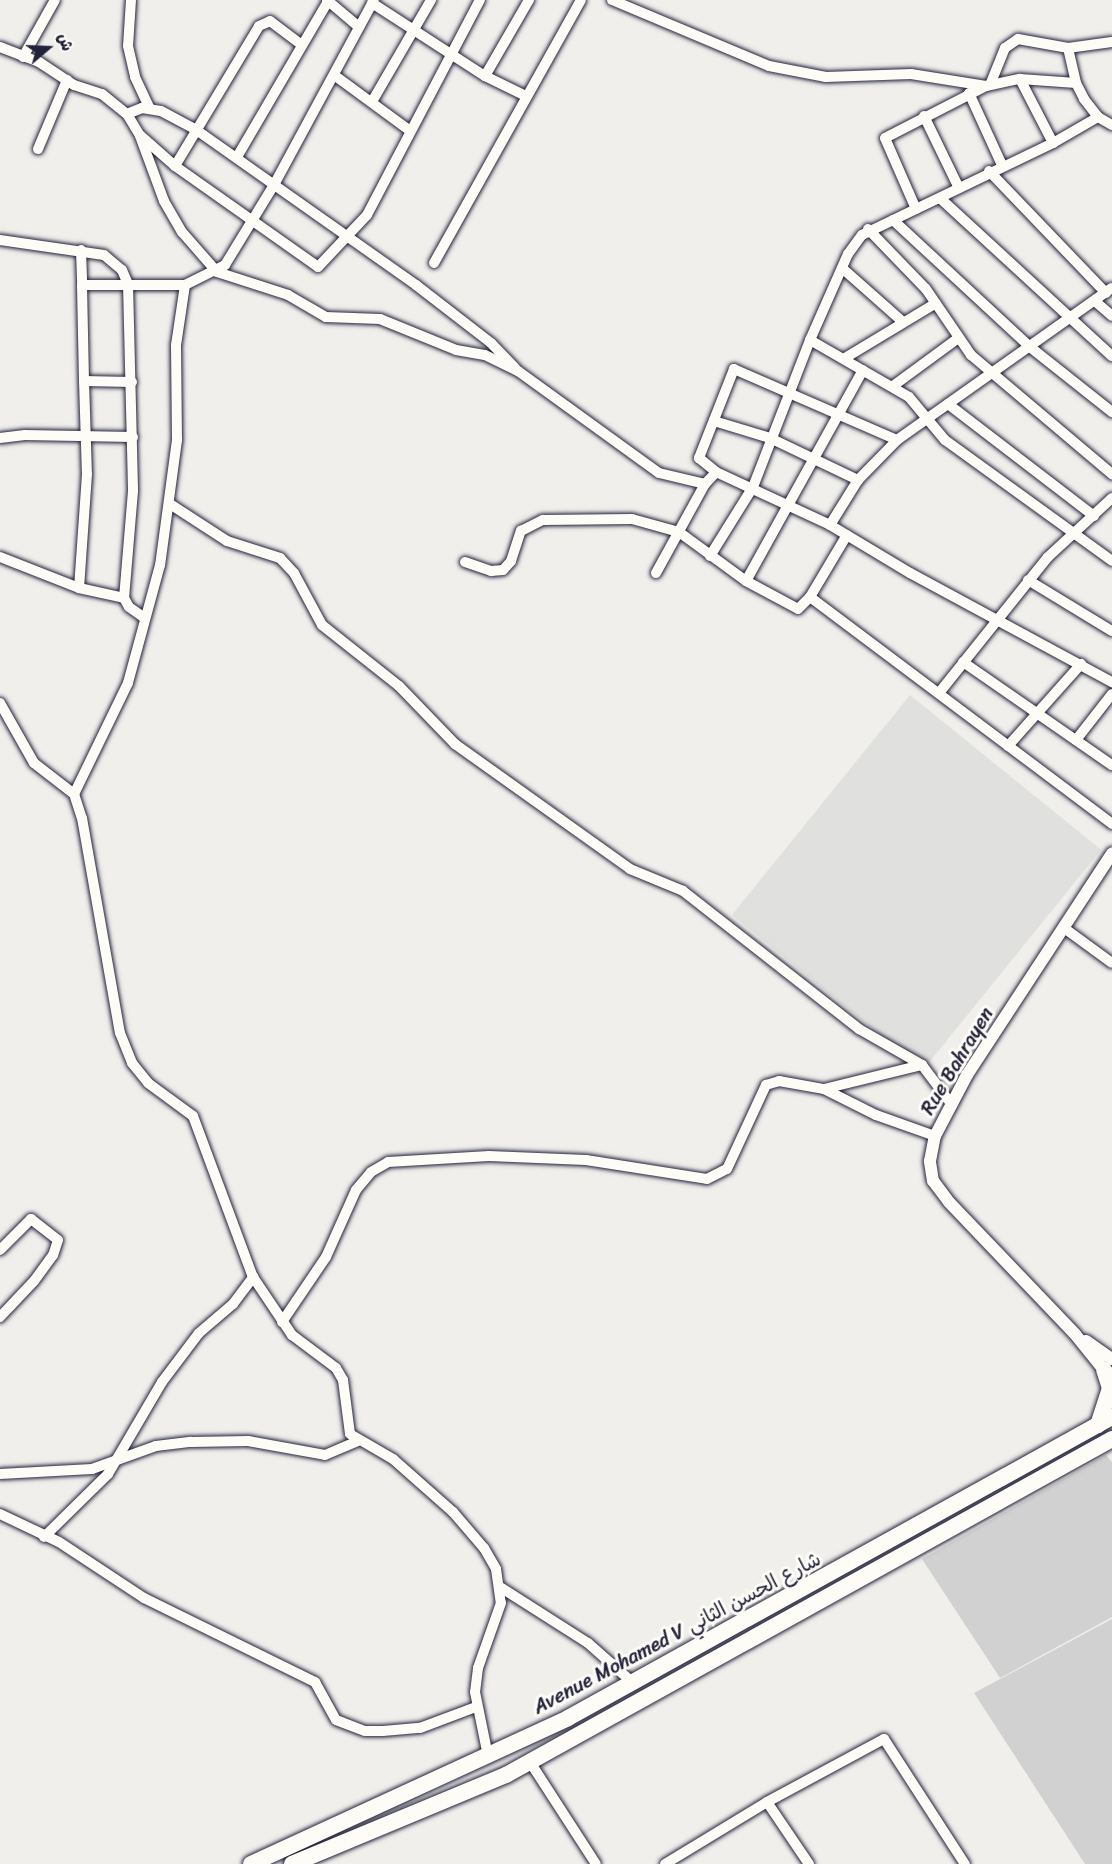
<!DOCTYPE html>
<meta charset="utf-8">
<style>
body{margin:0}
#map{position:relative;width:1112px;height:1864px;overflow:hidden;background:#f0efec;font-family:Sriracha,"Playpen Sans Arabic",sans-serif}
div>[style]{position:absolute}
.built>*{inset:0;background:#e0e0df;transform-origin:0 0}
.green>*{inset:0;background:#d2d1d1}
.roads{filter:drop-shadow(0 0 2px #22223b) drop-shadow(0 0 2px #22223b)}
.minor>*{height:10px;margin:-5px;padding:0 5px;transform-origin:5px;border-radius:5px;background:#fdfcf7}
.tertiary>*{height:12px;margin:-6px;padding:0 6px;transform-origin:6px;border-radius:6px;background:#fdfcf7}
.trunk>*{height:16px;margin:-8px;padding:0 8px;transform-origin:8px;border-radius:8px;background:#fdfcf7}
span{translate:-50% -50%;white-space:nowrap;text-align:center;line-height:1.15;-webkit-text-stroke:6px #fdfcf7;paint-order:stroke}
.street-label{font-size:20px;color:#22223b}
.north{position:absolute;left:18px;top:18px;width:60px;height:60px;-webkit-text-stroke:4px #fdfcf7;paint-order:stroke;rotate:71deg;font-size:16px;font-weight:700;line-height:24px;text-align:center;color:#22223b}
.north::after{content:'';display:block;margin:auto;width:21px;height:27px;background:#22223b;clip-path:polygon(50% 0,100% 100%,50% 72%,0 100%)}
</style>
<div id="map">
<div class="built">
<div style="left:910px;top:695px;width:246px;height:283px;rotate:39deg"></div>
</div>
<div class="green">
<div style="clip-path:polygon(1106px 1455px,1112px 1462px,1112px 1617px,1000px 1678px,922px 1559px)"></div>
<div style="clip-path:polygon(1112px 1619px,1112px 1864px,1085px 1864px,974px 1693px)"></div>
</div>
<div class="roads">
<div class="minor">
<div style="left:131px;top:0;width:46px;rotate:93.7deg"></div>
<div style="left:128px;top:46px;width:32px;rotate:77deg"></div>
<div style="left:135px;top:77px;width:35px;rotate:65deg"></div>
<div style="left:327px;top:0;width:42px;rotate:40.2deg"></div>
<div style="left:612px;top:0;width:170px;rotate:22.8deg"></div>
<div style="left:769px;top:66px;width:58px;rotate:10.9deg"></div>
<div style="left:826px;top:77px;width:85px;rotate:-2deg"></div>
<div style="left:911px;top:74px;width:76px;rotate:9.1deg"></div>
<div style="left:372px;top:3px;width:135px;rotate:32.9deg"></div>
<div style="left:485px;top:76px;width:46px;rotate:26deg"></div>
<div style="left:0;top:47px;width:42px;rotate:21deg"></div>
<div style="left:39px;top:62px;width:42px;rotate:33.3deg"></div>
<div style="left:74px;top:85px;width:29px;rotate:18deg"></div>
<div style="left:102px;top:94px;width:32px;rotate:39deg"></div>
<div style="left:127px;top:114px;width:26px;rotate:59deg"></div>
<div style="left:140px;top:136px;width:69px;rotate:69.7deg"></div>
<div style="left:164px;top:201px;width:36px;rotate:60deg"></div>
<div style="left:182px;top:232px;width:53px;rotate:48.8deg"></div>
<div style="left:217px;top:272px;width:75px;rotate:17.9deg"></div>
<div style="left:288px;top:295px;width:44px;rotate:30.1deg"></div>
<div style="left:326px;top:317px;width:54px;rotate:2.1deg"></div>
<div style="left:380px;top:319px;width:82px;rotate:22.2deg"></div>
<div style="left:456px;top:350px;width:29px;rotate:10deg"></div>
<div style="left:485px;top:355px;width:37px;rotate:26deg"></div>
<div style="left:518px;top:371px;width:174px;rotate:35.9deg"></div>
<div style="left:659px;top:473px;width:47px;rotate:13.4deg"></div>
<div style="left:1068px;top:48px;width:36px;rotate:77deg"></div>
<div style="left:1076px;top:83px;width:18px;rotate:63deg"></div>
<div style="left:1084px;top:99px;width:23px;rotate:52deg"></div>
<div style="left:1098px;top:117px;width:16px;rotate:30deg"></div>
<div style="left:23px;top:57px;width:65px;rotate:-60.7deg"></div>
<div style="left:334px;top:75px;width:93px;rotate:36.3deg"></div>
<div style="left:485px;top:76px;width:88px;rotate:-59.9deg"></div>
<div style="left:1020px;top:79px;width:72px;rotate:62.7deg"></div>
<div style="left:990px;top:85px;width:40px;rotate:-68deg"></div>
<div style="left:1005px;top:48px;width:16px;rotate:-35deg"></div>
<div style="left:1018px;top:39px;width:51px;rotate:10.2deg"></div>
<div style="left:1068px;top:48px;width:44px;rotate:-7.8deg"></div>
<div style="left:969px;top:93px;width:79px;rotate:65.4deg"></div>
<div style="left:373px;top:100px;width:116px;rotate:-59.9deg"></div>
<div style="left:127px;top:114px;width:16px;rotate:-22deg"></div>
<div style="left:142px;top:108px;width:19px;rotate:9deg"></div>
<div style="left:161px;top:111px;width:38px;rotate:28deg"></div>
<div style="left:195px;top:129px;width:271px;rotate:35.2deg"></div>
<div style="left:416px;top:285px;width:95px;rotate:37.7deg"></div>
<div style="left:491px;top:343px;width:35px;rotate:46deg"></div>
<div style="left:924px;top:116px;width:80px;rotate:64.1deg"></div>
<div style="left:141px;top:136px;width:45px;rotate:41.4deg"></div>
<div style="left:175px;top:166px;width:175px;rotate:35.2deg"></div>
<div style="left:318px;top:267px;width:71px;rotate:-46.7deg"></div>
<div style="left:367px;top:215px;width:243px;rotate:-62.3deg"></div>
<div style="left:38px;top:149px;width:75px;rotate:-67.2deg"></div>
<div style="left:237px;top:157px;width:181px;rotate:-59.7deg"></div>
<div style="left:175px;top:166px;width:163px;rotate:-59deg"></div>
<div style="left:259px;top:26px;width:12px;rotate:-24deg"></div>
<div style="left:270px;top:21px;width:38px;rotate:37deg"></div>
<div style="left:989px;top:171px;width:169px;rotate:46.2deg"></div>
<div style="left:941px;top:199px;width:232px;rotate:42.6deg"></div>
<div style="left:916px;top:209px;width:77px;rotate:-113.6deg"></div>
<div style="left:885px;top:138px;width:114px;rotate:-27.2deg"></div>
<div style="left:986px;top:86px;width:35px;rotate:-12deg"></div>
<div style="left:1020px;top:79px;width:56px;rotate:4.1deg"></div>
<div style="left:893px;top:220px;width:187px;rotate:42.8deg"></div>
<div style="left:1030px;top:347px;width:105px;rotate:38.4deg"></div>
<div style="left:868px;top:229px;width:83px;rotate:46deg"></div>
<div style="left:926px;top:289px;width:80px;rotate:55.7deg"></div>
<div style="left:971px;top:355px;width:185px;rotate:40.2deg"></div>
<div style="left:0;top:240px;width:105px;rotate:8.2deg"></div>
<div style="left:104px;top:255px;width:23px;rotate:40deg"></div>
<div style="left:122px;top:270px;width:15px;rotate:67deg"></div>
<div style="left:128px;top:284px;width:207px;rotate:88.6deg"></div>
<div style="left:133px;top:491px;width:107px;rotate:94.8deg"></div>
<div style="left:124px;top:598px;width:10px;rotate:61deg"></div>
<div style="left:129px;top:607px;width:19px;rotate:35deg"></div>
<div style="left:81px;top:250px;width:35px;rotate:88deg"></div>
<div style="left:434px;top:263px;width:301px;rotate:-60.8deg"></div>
<div style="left:842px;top:268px;width:81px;rotate:41.5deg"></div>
<div style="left:185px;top:285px;width:61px;rotate:98.5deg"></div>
<div style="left:176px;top:345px;width:95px;rotate:89.4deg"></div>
<div style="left:177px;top:440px;width:126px;rotate:97.7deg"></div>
<div style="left:160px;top:565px;width:122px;rotate:105.2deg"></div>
<div style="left:128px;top:683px;width:123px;rotate:115.9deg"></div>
<div style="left:74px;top:794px;width:25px;rotate:72deg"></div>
<div style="left:82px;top:818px;width:218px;rotate:80deg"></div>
<div style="left:120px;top:1033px;width:32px;rotate:68deg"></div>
<div style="left:132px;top:1063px;width:26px;rotate:51deg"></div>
<div style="left:148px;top:1083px;width:56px;rotate:36.3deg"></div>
<div style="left:193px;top:1116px;width:172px;rotate:69.6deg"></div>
<div style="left:253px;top:1277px;width:70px;rotate:56.1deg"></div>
<div style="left:292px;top:1335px;width:55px;rotate:36.9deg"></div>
<div style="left:336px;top:1368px;width:14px;rotate:60deg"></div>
<div style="left:343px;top:1380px;width:54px;rotate:82.6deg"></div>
<div style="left:350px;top:1434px;width:50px;rotate:30.2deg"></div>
<div style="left:393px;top:1459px;width:80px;rotate:41.5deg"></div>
<div style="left:453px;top:1512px;width:48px;rotate:49.3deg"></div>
<div style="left:484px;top:1548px;width:24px;rotate:60deg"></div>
<div style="left:496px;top:1569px;width:34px;rotate:82deg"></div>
<div style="left:501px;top:1603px;width:69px;rotate:109.5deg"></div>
<div style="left:478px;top:1668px;width:24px;rotate:97deg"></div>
<div style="left:475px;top:1692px;width:65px;rotate:78.5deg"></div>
<div style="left:1096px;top:302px;width:21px;rotate:41deg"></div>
<div style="left:810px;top:340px;width:114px;rotate:29.9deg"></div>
<div style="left:909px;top:397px;width:56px;rotate:50.1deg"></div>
<div style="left:945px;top:440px;width:206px;rotate:35.9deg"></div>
<div style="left:845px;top:358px;width:106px;rotate:-31.1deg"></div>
<div style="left:84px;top:381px;width:93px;rotate:88.2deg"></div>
<div style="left:87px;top:474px;width:114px;rotate:94deg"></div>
<div style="left:79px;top:588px;width:46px;rotate:12.5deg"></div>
<div style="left:132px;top:382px;width:48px;rotate:-178.8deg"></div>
<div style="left:84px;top:381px;width:96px;rotate:-91.2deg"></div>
<div style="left:82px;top:285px;width:103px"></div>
<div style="left:185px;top:285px;width:45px;rotate:-26.6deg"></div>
<div style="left:225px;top:265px;width:96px;rotate:-58.6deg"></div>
<div style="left:275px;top:183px;width:208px;rotate:-61.6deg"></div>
<div style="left:893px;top:386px;width:79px;rotate:-36.3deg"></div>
<div style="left:948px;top:404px;width:184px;rotate:37.5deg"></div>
<div style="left:714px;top:421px;width:59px;rotate:16.9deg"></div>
<div style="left:770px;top:438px;width:98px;rotate:25.5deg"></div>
<div style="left:0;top:438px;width:25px;rotate:-7deg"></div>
<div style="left:25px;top:435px;width:108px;rotate:1.1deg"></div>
<div style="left:897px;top:440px;width:178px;rotate:-156.5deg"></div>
<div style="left:734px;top:369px;width:96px;rotate:111.5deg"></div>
<div style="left:699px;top:458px;width:22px;rotate:39deg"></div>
<div style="left:716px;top:472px;width:126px;rotate:24.9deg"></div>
<div style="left:830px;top:525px;width:93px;rotate:31deg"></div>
<div style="left:910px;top:573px;width:230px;rotate:28.4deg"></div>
<div style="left:170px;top:504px;width:68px;rotate:33deg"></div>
<div style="left:227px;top:541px;width:56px;rotate:17.8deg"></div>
<div style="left:280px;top:558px;width:21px;rotate:47deg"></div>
<div style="left:294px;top:573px;width:59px;rotate:61.7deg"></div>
<div style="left:322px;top:625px;width:98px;rotate:38.4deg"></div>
<div style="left:399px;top:686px;width:81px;rotate:46deg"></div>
<div style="left:455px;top:744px;width:215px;rotate:35.5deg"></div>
<div style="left:630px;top:869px;width:57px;rotate:22.5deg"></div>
<div style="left:683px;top:891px;width:224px;rotate:38.1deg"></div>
<div style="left:859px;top:1029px;width:73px;rotate:29.7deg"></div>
<div style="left:922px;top:1065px;width:50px;rotate:53.1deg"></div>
<div style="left:830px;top:525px;width:53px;rotate:-58.1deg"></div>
<div style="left:858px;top:480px;width:56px;rotate:-45.7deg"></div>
<div style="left:897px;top:440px;width:263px;rotate:-35.3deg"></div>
<div style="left:710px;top:556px;width:81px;rotate:-58.1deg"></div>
<div style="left:753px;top:487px;width:158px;rotate:-68.8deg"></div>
<div style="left:810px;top:340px;width:94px;rotate:-66.2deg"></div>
<div style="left:848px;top:254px;width:24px;rotate:-54deg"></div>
<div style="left:862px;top:235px;width:212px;rotate:-25.7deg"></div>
<div style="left:1053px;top:143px;width:52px;rotate:-30deg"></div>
<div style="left:0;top:557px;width:85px;rotate:21.4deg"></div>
<div style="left:465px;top:562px;width:28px;rotate:19deg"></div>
<div style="left:491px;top:571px;width:12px;rotate:-5deg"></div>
<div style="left:503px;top:570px;width:12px;rotate:-48deg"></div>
<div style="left:511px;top:561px;width:32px;rotate:-72deg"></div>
<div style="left:521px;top:531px;width:25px;rotate:-27deg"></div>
<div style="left:543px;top:520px;width:89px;rotate:-0.6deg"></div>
<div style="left:632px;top:519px;width:49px;rotate:15.5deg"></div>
<div style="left:679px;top:532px;width:83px;rotate:36.2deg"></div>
<div style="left:746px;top:581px;width:59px;rotate:28.3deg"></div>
<div style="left:798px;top:609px;width:17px;rotate:-45deg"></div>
<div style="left:810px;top:597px;width:72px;rotate:-59.2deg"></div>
<div style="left:656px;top:573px;width:102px;rotate:-61.2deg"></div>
<div style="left:705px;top:484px;width:16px;rotate:-47deg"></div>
<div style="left:1028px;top:580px;width:98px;rotate:31.3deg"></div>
<div style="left:746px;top:581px;width:241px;rotate:-61deg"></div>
<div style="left:810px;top:597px;width:378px;rotate:36.9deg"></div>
<div style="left:963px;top:662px;width:181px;rotate:34.7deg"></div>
<div style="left:939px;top:693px;width:174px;rotate:-51.3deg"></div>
<div style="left:1048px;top:557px;width:87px;rotate:-42.7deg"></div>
<div style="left:0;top:703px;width:69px;rotate:60.5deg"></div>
<div style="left:34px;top:763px;width:51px;rotate:37.8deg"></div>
<div style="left:1076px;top:740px;width:58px;rotate:-52deg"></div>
<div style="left:1008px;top:746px;width:110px;rotate:-48.3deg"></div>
<div style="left:1064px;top:928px;width:59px;rotate:36.1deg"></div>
<div style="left:824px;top:1089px;width:58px;rotate:26.6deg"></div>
<div style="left:876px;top:1115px;width:63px;rotate:19.6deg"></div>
<div style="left:0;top:1250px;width:44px;rotate:-45deg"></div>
<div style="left:31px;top:1219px;width:34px;rotate:38deg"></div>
<div style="left:58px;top:1240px;width:16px;rotate:108deg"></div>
<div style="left:53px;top:1255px;width:32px;rotate:126deg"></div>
<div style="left:34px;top:1281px;width:50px;rotate:133.4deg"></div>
<div style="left:282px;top:1322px;width:78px;rotate:-55.9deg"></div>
<div style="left:326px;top:1257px;width:73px;rotate:-65.9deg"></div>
<div style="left:356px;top:1190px;width:23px;rotate:-50deg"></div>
<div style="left:371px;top:1172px;width:20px;rotate:-30deg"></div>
<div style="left:388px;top:1162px;width:101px;rotate:-3.4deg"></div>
<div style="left:489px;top:1156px;width:97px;rotate:2.4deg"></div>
<div style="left:586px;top:1160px;width:122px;rotate:8.9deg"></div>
<div style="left:707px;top:1179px;width:22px;rotate:-27deg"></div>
<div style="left:727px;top:1169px;width:93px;rotate:-65.1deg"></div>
<div style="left:766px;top:1085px;width:14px;rotate:-17deg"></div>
<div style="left:779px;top:1081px;width:46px;rotate:10.1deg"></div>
<div style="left:824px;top:1089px;width:101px;rotate:-13.8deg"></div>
<div style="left:0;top:1474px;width:92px;rotate:-3.1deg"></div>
<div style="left:92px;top:1469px;width:68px;rotate:-19.8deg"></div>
<div style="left:156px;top:1446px;width:35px;rotate:-7deg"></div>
<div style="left:191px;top:1442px;width:57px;rotate:-1deg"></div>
<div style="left:248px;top:1441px;width:78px;rotate:10.3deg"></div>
<div style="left:325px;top:1455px;width:36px;rotate:-23deg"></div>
<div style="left:0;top:1514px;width:65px;rotate:25.4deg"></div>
<div style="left:59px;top:1542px;width:102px;rotate:33.4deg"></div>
<div style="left:144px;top:1598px;width:191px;rotate:26.2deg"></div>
<div style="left:315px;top:1682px;width:43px;rotate:61.1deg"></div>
<div style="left:336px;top:1720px;width:31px;rotate:21deg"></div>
<div style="left:365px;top:1731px;width:18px"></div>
<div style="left:383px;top:1731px;width:37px;rotate:-5deg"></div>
<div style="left:420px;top:1728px;width:60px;rotate:-20.6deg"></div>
<div style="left:44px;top:1537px;width:90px;rotate:-44.5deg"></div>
<div style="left:108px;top:1474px;width:107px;rotate:-59.6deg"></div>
<div style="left:162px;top:1382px;width:61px;rotate:-52.9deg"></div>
<div style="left:199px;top:1333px;width:45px;rotate:-40.5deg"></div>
<div style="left:233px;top:1304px;width:34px;rotate:-53deg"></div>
<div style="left:500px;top:1587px;width:104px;rotate:32.5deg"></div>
<div style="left:588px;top:1643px;width:60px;rotate:41.6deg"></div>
<div style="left:530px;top:1762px;width:121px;rotate:57.1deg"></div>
<div style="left:767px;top:1802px;width:75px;rotate:55.9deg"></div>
<div style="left:665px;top:1864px;width:119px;rotate:-31.3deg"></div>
<div style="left:767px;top:1802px;width:133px;rotate:-28.3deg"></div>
<div style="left:884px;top:1739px;width:149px;rotate:57.1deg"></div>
</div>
<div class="tertiary">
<div style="left:1086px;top:1341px;width:32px;rotate:35deg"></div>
<div style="left:1111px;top:1374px;width:8px;rotate:-150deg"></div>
<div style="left:1104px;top:1370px;width:46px;rotate:-128.9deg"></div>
<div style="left:1075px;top:1334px;width:182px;rotate:-133.7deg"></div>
<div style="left:949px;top:1202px;width:26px;rotate:-127deg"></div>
<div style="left:933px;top:1181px;width:20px;rotate:-99deg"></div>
<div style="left:930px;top:1161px;width:25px;rotate:-79deg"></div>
<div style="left:935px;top:1136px;width:69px;rotate:-62.3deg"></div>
<div style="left:967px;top:1075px;width:265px;rotate:-56.8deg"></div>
</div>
<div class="trunk">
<div style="left:1098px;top:1425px;width:39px;rotate:-72deg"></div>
<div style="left:1110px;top:1388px;width:19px;rotate:-108deg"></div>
<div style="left:251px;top:1864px;width:349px;rotate:-24.7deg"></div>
<div style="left:568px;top:1718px;width:622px;rotate:-28.96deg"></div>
<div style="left:292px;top:1864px;width:232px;rotate:-22.6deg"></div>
<div style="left:506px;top:1775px;width:693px;rotate:-29.01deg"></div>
</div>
</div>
<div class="street-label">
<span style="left:957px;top:1061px;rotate:-59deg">Rue Bahrayen</span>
<span style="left:677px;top:1633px;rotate:-28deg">Avenue Mohamed V شارع الحسن الثاني</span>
</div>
<div class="north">ش</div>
</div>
